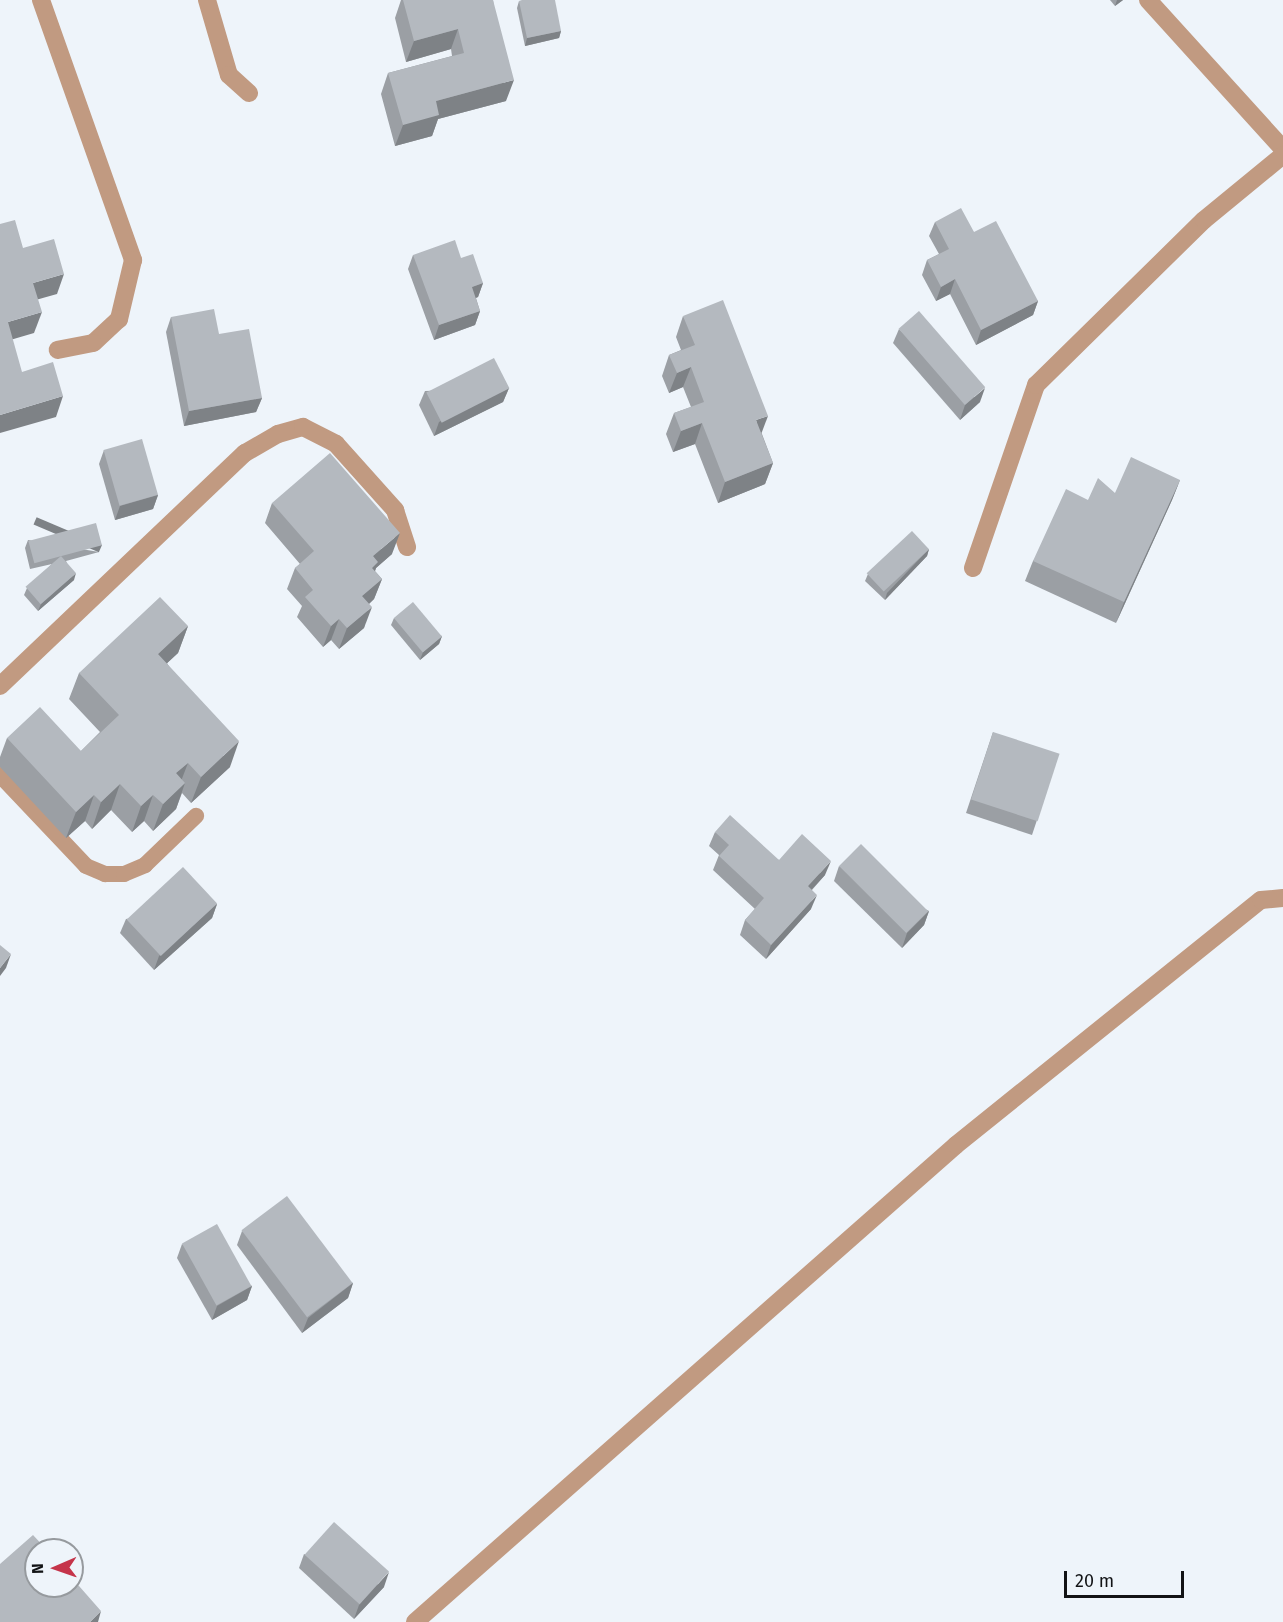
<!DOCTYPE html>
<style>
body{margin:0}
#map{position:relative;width:1283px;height:1622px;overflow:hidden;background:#eef4fa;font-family:"Fira Sans",sans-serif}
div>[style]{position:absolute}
.lane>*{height:16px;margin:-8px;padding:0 8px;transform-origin:8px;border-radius:8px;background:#c19a81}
.street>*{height:18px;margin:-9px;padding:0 9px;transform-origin:9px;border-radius:9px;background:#c19a81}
.wall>*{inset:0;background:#9b9fa4}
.shaded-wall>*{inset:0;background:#7e8286;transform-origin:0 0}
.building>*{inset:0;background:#b4b9bf;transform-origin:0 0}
span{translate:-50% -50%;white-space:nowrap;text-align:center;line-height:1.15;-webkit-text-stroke:5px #eef4fa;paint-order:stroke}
.north{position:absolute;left:24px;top:1538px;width:60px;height:60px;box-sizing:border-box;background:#eef4fa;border:2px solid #969a9e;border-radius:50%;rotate:268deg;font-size:16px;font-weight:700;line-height:24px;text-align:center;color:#121315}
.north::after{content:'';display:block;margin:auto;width:21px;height:27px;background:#c5344a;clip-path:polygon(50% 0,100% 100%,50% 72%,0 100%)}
.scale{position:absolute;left:1064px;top:1571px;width:120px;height:27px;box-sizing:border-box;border:3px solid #121315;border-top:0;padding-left:8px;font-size:18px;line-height:21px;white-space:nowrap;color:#121315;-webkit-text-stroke:4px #eef4fa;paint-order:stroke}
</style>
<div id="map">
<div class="lane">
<div style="left:0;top:775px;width:125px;rotate:46.6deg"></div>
<div style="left:86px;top:866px;width:21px;rotate:23deg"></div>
<div style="left:105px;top:874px;width:19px"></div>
<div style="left:124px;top:874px;width:23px;rotate:-23deg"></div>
<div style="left:145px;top:865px;width:71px;rotate:-43.9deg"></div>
</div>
<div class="street">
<div style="left:41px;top:0;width:276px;rotate:70.5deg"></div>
<div style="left:133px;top:260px;width:61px;rotate:103.3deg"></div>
<div style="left:119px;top:319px;width:35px;rotate:137deg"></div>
<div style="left:93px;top:343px;width:36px;rotate:169deg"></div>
<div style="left:207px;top:0;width:78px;rotate:73.7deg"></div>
<div style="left:229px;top:75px;width:27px;rotate:42deg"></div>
<div style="left:1148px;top:0;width:201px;rotate:47.8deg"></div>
<div style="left:973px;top:568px;width:194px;rotate:-71deg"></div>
<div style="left:1036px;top:385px;width:235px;rotate:-44.5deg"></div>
<div style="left:1204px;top:220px;width:102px;rotate:-39.4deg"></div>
<div style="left:0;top:686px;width:338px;rotate:-43.6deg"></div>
<div style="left:245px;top:453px;width:38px;rotate:-30deg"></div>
<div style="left:278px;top:434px;width:26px;rotate:-16deg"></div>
<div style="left:303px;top:427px;width:37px;rotate:27deg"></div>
<div style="left:336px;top:444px;width:89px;rotate:48.2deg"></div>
<div style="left:395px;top:510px;width:39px;rotate:72deg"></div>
<div style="left:415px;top:1622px;width:721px;rotate:-41.4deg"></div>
<div style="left:956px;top:1145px;width:391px;rotate:-38.8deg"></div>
<div style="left:1261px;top:900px;width:22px;rotate:-5deg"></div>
</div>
<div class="wall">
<div style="clip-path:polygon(401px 0,493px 0,506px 101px,438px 119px,432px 136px,395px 146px,381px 94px,388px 73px,452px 56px,451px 49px,406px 62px,395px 18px)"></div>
<div style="clip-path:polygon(1110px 0,1123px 0,1115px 6px)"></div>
<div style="clip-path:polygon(519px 1px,561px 31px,559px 38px,525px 46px,517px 8px)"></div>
<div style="clip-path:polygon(935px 222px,974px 232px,1038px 301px,1033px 315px,976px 345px,950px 294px,936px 301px,922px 275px,927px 260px,939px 254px,929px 236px)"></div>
<div style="clip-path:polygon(413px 255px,483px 283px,478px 297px,476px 298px,480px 311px,475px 325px,434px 340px,408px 269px)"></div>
<div style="clip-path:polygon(683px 316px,762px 434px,773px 463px,765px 484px,718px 503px,695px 444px,673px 452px,666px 434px,674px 413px,691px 407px,683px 387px,669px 393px,662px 376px,669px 355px,681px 350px,676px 337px)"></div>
<div style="clip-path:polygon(171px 317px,219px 334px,262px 398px,256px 412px,184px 426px,166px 332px)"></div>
<div style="clip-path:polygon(899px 329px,980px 402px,960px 420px,893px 343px)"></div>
<div style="clip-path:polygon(509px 388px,503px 402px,434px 436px,419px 405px,425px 391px)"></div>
<div style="clip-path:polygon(104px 450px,158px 495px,153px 509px,115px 520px,99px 464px)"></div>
<div style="clip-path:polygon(1180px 480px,1172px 500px,1116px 623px,1025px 581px,1033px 561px,1088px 500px,1115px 493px)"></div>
<div style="clip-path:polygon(272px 503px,392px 554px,376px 568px,375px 571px,382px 579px,374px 599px,369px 604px,364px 628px,339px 649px,331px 640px,323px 647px,297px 617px,302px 606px,287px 589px,295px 568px,300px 564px,265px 523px)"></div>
<div style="clip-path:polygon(28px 540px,99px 552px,66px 561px,74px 580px,38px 611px,24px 595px,27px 588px,52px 564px,30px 569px,25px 548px)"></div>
<div style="clip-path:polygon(929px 549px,927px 556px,885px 600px,865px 581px,868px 574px)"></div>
<div style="clip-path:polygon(394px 618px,442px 636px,439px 644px,420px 660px,391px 625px)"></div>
<div style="clip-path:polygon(188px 626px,178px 653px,167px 663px,230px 767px,191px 803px,182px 793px,176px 809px,153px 831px,144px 821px,132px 832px,111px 810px,92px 829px,85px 821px,66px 838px,0 767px,0 757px,7px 738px,81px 751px,100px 732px,69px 699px,79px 673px)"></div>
<div style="clip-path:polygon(993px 732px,1037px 820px,1032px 835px,966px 813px)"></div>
<div style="clip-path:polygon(715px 832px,779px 860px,825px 875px,812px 890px,811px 909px,766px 959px,740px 935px,745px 920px,755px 909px,713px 870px,719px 855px,709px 846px)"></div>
<div style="clip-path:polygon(839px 866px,929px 911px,924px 925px,902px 948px,834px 881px)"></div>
<div style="clip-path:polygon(217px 904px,212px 918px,154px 970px,120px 933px,126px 919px)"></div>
<div style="clip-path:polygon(242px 1231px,353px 1283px,348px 1298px,302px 1333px,237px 1245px)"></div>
<div style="clip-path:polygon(182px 1244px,252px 1286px,247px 1300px,212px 1320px,177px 1258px)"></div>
<div style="clip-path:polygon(304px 1554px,384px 1587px,354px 1619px,299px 1568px)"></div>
</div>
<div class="shaded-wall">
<div style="clip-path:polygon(1117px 0,1123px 0,1115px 6px)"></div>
<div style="clip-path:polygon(458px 29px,451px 49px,406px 62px,414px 41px)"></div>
<div style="clip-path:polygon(561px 31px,559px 38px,525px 46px,527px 38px)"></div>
<div style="clip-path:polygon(514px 80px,506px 101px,438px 119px,432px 136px,395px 146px,403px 125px,436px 101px)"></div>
<div style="clip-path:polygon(64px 274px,57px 294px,25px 303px,33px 283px)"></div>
<div style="clip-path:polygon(955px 279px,950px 294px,936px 301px,941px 287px)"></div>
<div style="clip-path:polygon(483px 283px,478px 297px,467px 301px,472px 287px)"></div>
<div style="clip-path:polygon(1038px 301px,1033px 315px,976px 345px,981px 330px)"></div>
<div style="clip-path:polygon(480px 311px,475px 325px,434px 340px,439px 325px)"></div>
<div style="clip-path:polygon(42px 312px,34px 333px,0 343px,8px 322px)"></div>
<div style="clip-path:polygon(691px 367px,683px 387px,669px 393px,677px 373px)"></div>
<div style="clip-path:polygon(509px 388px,503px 402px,434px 436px,439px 422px)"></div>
<div style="clip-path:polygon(985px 388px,980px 402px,960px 420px,965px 405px)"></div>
<div style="clip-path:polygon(63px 396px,56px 417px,0 433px,0 415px)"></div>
<div style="clip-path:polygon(262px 398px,256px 412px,184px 426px,189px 411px)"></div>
<div style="clip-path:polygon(768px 416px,760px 437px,756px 420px)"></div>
<div style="clip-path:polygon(702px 423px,695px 444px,673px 452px,681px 431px)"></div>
<div style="clip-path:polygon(773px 463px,765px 484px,718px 503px,725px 482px)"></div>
<div style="clip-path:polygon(1180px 480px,1172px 500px,1116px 623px,1124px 602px)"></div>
<div style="clip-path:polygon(158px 495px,153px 509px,115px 520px,120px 506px)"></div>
<div style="clip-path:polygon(400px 533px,392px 554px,376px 568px,371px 583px,373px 556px)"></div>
<div style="left:102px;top:545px;width:8px;height:71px;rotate:113deg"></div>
<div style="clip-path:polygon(929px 549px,927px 556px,885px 600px,887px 593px)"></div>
<div style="clip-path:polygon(76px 573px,74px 580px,38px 611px,41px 604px)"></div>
<div style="clip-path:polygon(382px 579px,374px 599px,355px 617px,362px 596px)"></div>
<div style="clip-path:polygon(372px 607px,364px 628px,339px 649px,347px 628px)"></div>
<div style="clip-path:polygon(339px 619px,331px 640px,323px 647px,331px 626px)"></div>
<div style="clip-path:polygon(188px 626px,178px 653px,149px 680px,158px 654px)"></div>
<div style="clip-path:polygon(442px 636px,439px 644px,420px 660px,423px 652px)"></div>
<div style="clip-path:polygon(239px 741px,230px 767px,191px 803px,201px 777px)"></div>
<div style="clip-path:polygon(188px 763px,178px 789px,176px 773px)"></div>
<div style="clip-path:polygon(185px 783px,176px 809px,153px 831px,163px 804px)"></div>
<div style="clip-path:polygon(120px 784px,111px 810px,92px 829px,101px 802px)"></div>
<div style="clip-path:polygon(94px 795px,85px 821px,66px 838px,76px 812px)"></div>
<div style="clip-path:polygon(153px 795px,144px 821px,132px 832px,141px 806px)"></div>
<div style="clip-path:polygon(831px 861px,825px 875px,802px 900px,808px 886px)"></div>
<div style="clip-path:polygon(817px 895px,811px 909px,766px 959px,771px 945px)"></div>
<div style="clip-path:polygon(217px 904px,212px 918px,154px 970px,159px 956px)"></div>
<div style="clip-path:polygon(929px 911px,924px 925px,902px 948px,907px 933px)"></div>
<div style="clip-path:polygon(11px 954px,6px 968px,0 976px,0 968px)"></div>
<div style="clip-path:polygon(353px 1283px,348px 1298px,302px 1333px,308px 1318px)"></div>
<div style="clip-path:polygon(252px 1286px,247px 1300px,212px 1320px,217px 1306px)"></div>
<div style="clip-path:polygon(389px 1572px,384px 1587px,354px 1619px,359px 1605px)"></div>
<div style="clip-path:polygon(101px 1611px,98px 1622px,90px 1622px)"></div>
</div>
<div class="building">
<div style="clip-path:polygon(403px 0,493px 0,514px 80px,436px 101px,439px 115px,403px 125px,388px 73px,464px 53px,458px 29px,414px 41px)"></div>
<div style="clip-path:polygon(522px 0,555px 0,561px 31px,527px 38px,519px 1px)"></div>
<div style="clip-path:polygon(961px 208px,974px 232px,996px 221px,1038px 301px,981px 330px,955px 279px,941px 287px,927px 260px,949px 249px,935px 222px)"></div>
<div style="clip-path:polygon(15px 220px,23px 248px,54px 239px,64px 274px,33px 283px,42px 312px,8px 322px,22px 372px,53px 362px,63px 396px,0 415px,0 224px)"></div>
<div style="clip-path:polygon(455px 240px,461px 258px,473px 254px,483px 283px,472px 287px,480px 311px,439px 325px,413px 255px)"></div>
<div style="clip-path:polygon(723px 300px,768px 416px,756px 420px,773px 463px,725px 482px,702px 423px,681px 431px,674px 413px,704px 402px,691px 367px,677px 373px,669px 355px,695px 345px,683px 316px)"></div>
<div style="clip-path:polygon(214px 309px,219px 334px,249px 329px,262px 398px,189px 411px,171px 317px)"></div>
<div style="left:919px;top:311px;width:101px;height:27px;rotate:49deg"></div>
<div style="left:494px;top:358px;width:34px;height:76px;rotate:63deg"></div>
<div style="left:142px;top:439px;width:58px;height:40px;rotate:74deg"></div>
<div style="clip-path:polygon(330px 453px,400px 533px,373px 556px,378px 562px,372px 568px,382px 579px,362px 596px,372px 607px,347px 628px,339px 619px,331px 626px,305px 597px,313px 590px,295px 568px,314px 551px,272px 503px)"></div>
<div style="clip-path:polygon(1131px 457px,1180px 480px,1124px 602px,1033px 561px,1066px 489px,1088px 500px,1098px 478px,1115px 493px)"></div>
<div style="left:96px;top:523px;width:23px;height:70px;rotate:75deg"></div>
<div style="left:912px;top:531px;width:25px;height:62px;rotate:47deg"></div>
<div style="left:61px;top:556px;width:23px;height:47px;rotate:49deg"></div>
<div style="clip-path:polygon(160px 597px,188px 626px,158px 654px,239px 741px,201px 777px,188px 763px,176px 773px,185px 783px,163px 804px,153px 795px,141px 806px,120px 784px,101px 802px,94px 795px,76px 812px,7px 738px,40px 707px,81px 751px,119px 715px,79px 673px)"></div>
<div style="left:413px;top:602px;width:45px;height:25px;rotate:50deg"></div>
<div style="left:993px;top:732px;width:70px;height:71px;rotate:18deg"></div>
<div style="clip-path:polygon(730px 815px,779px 860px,802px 834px,831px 861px,808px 886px,817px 895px,771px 945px,745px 920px,764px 898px,719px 856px,729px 845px,715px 832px)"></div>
<div style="left:861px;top:844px;width:95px;height:31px;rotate:45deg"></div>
<div style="left:183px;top:867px;width:50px;height:77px;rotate:47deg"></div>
<div style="clip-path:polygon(0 945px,11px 954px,0 968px)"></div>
<div style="left:287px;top:1196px;width:109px;height:57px;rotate:53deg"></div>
<div style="left:217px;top:1224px;width:71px;height:40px;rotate:61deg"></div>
<div style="left:334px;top:1522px;width:74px;height:44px;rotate:42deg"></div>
<div style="clip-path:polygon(33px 1535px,47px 1550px,36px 1550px,36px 1586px,72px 1586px,72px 1578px,101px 1611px,90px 1622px,0 1622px,0 1564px)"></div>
</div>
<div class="north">N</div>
<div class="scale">20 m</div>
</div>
